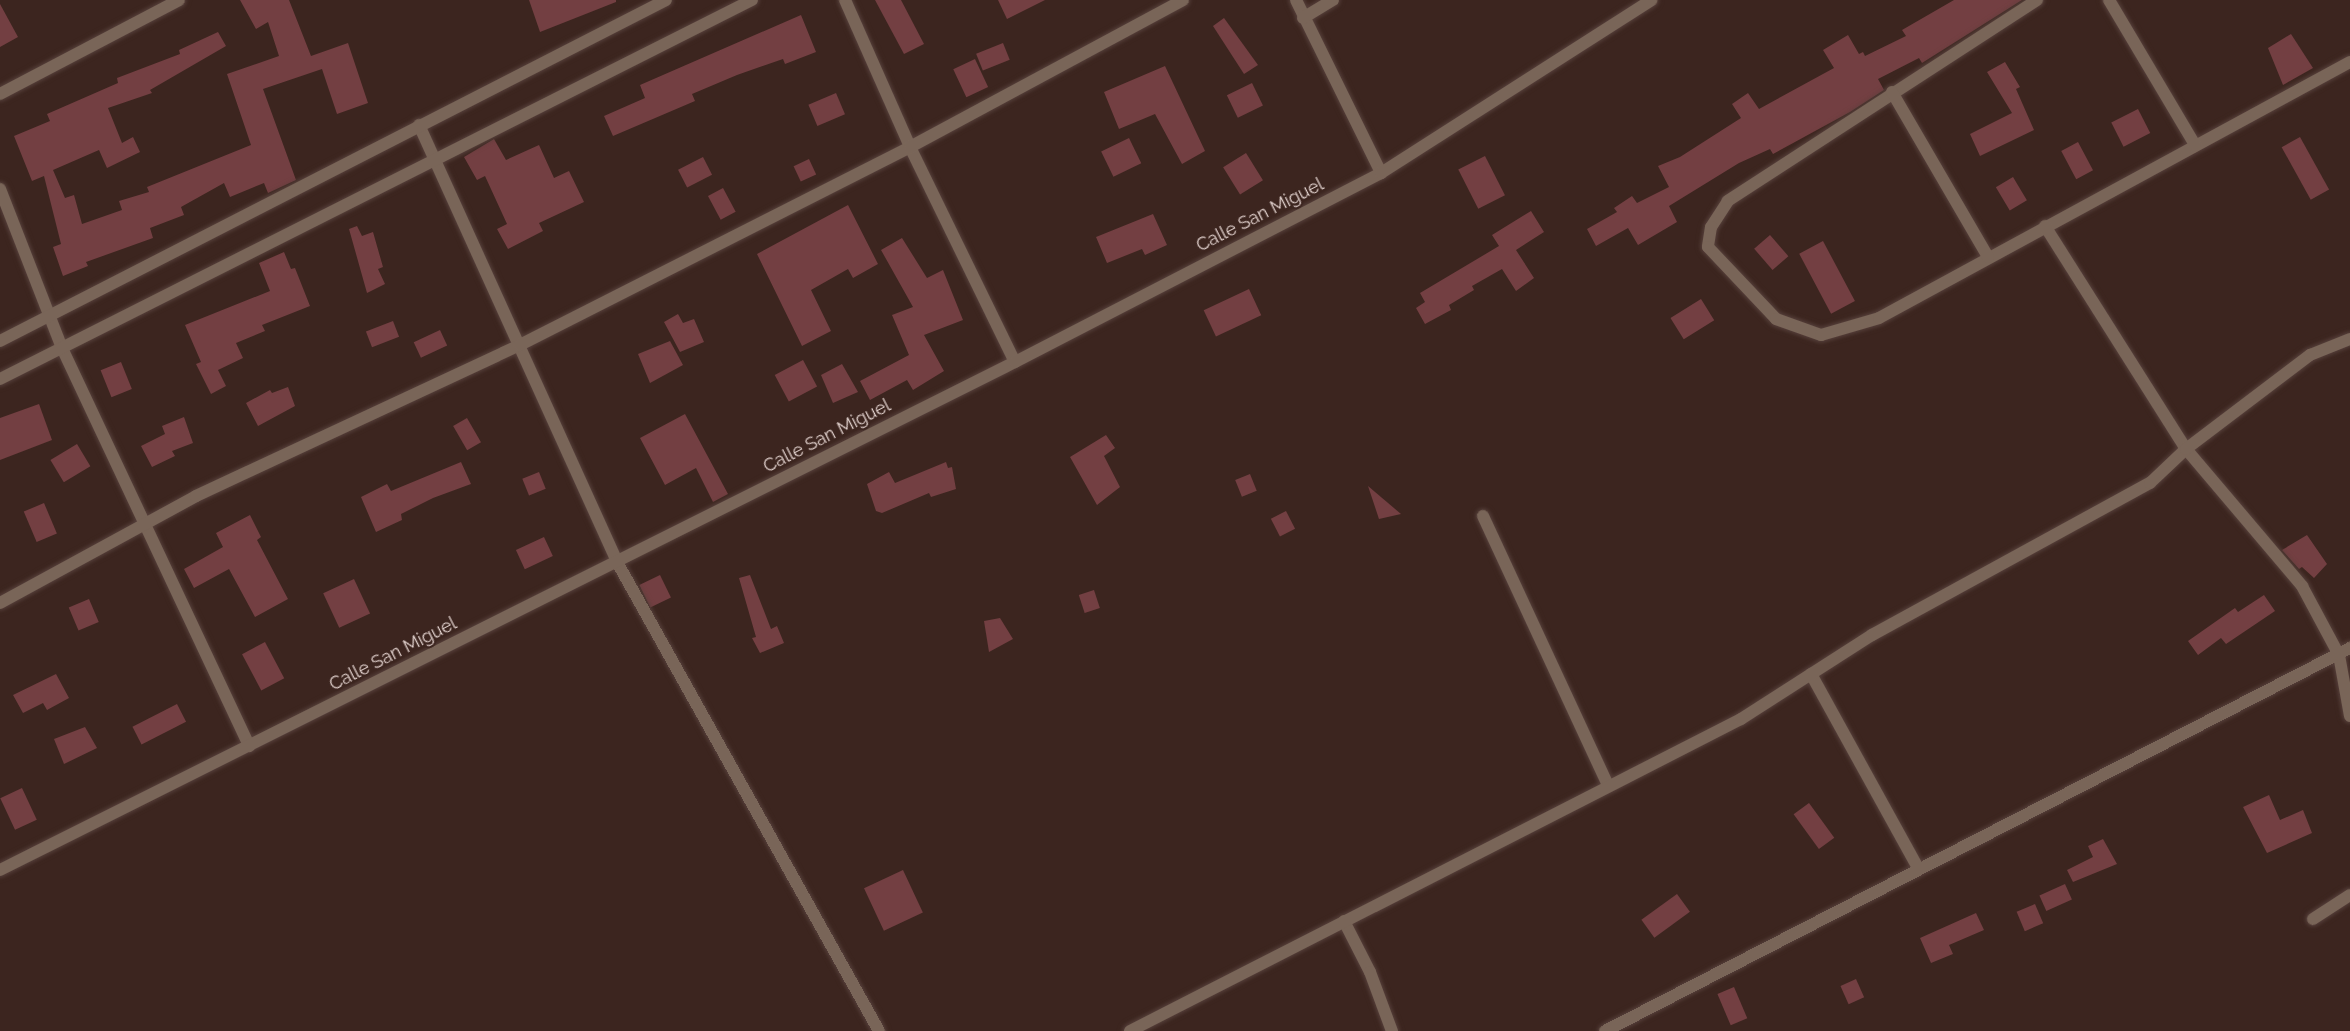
<!DOCTYPE html>
<style>
body{margin:0}
#map{position:relative;width:2350px;height:1031px;overflow:hidden;background:#3c251f;font-family:Raleway,sans-serif}
div>[style]{position:absolute}
.building>*{inset:0;background:#733f42;transform-origin:0 0}
.roads{filter:drop-shadow(0 0 2px #56403b) drop-shadow(0 0 2px #56403b)}
.minor>*{height:12px;margin:-6px;padding:0 6px;transform-origin:6px;border-radius:6px;background:#796558}
span{translate:-50% -50%;white-space:nowrap;text-align:center;line-height:1.15;-webkit-text-stroke:4.5px #3c251f;paint-order:stroke}
.street-label{font-size:18px;color:#e0d0cc}
</style>
<div id="map">
<div class="building">
<div style="clip-path:polygon(240px 0,289px 0,311px 56px,348px 43px,368px 103px,337px 114px,322px 69px,263px 89px,296px 180px,268px 193px,264px 183px,230px 197px,224px 183px,181px 207px,184px 215px,150px 228px,153px 238px,86px 262px,88px 266px,63px 276px,53px 247px,61px 244px,44px 176px,32px 181px,14px 136px,50px 121px,47px 114px,118px 83px,117px 78px,180px 54px,179px 50px,218px 32px,226px 46px,150px 90px,152px 93px,108px 108px,122px 143px,133px 137px,140px 152px,107px 168px,99px 150px,53px 170px,65px 198px,74px 195px,82px 224px,122px 210px,119px 201px,149px 192px,147px 187px,251px 145px,227px 74px,279px 56px,268px 22px,256px 29px)"></div>
<div style="clip-path:polygon(529px 0,616px 0,616px 2px,540px 32px)"></div>
<div style="clip-path:polygon(875px 0,901px 0,924px 44px,904px 54px)"></div>
<div style="clip-path:polygon(998px 0,1045px 0,1007px 19px)"></div>
<div style="clip-path:polygon(1954px 0,2022px 0,1922px 63px,1919px 58px,1878px 79px,1884px 90px,1850px 112px,1773px 154px,1770px 149px,1739px 163px,1669px 206px,1677px 222px,1638px 245px,1628px 228px,1596px 246px,1587px 229px,1617px 212px,1614px 208px,1632px 196px,1637px 203px,1669px 187px,1658px 166px,1680px 157px,1741px 118px,1732px 104px,1748px 93px,1759px 109px,1834px 68px,1823px 50px,1848px 35px,1859px 54px,1863px 52px,1865px 56px,1906px 36px,1902px 30px)"></div>
<div style="clip-path:polygon(0 4px,18px 37px,0 47px)"></div>
<div style="clip-path:polygon(801px 15px,816px 52px,785px 64px,783px 59px,737px 75px,692px 94px,695px 101px,613px 136px,604px 116px,645px 98px,640px 85px)"></div>
<div style="clip-path:polygon(1224px 18px,1258px 65px,1244px 74px,1213px 26px)"></div>
<div style="clip-path:polygon(2291px 34px,2313px 68px,2283px 85px,2268px 48px)"></div>
<div style="left:1003px;top:43px;width:18px;height:29px;rotate:68deg"></div>
<div style="left:975px;top:59px;width:31px;height:24px;rotate:65deg"></div>
<div style="clip-path:polygon(2005px 62px,2020px 87px,2016px 89px,2034px 130px,1980px 156px,1970px 134px,2012px 113px,1987px 72px)"></div>
<div style="clip-path:polygon(1165px 66px,1205px 151px,1182px 164px,1155px 114px,1119px 129px,1104px 92px)"></div>
<div style="left:1252px;top:83px;width:25px;height:28px;rotate:64deg"></div>
<div style="left:836px;top:93px;width:23px;height:30px;rotate:67deg"></div>
<div style="left:2138px;top:109px;width:27px;height:30px;rotate:63deg"></div>
<div style="left:2300px;top:137px;width:60px;height:21px;rotate:61deg"></div>
<div style="left:1129px;top:138px;width:28px;height:31px;rotate:64deg"></div>
<div style="clip-path:polygon(494px 139px,506px 160px,539px 145px,554px 178px,569px 171px,584px 202px,539px 223px,543px 231px,508px 249px,497px 229px,507px 224px,485px 176px,477px 180px,464px 157px)"></div>
<div style="left:2078px;top:142px;width:32px;height:19px;rotate:62deg"></div>
<div style="left:1246px;top:153px;width:32px;height:27px;rotate:58deg"></div>
<div style="left:1485px;top:156px;width:44px;height:30px;rotate:63deg"></div>
<div style="left:703px;top:157px;width:20px;height:28px;rotate:63deg"></div>
<div style="left:809px;top:159px;width:17px;height:17px;rotate:65deg"></div>
<div style="left:2013px;top:177px;width:27px;height:20px;rotate:59deg"></div>
<div style="left:723px;top:188px;width:27px;height:17px;rotate:62deg"></div>
<div style="clip-path:polygon(848px 205px,878px 264px,853px 278px,848px 269px,811px 290px,831px 331px,802px 346px,757px 254px)"></div>
<div style="clip-path:polygon(1531px 211px,1544px 232px,1516px 250px,1534px 278px,1516px 291px,1502px 269px,1472px 286px,1474px 290px,1449px 305px,1451px 310px,1425px 324px,1416px 308px,1425px 302px,1420px 293px,1499px 246px,1492px 235px)"></div>
<div style="clip-path:polygon(1153px 214px,1167px 245px,1145px 255px,1142px 249px,1107px 263px,1096px 237px)"></div>
<div style="clip-path:polygon(357px 226px,362px 236px,373px 232px,383px 267px,378px 269px,385px 284px,367px 293px,349px 229px)"></div>
<div style="left:1770px;top:235px;width:28px;height:21px;rotate:49deg"></div>
<div style="clip-path:polygon(902px 238px,927px 278px,943px 270px,963px 320px,924px 335px,944px 371px,913px 390px,907px 380px,870px 400px,860px 381px,909px 355px,892px 315px,913px 307px,881px 250px)"></div>
<div style="left:1823px;top:241px;width:68px;height:27px;rotate:62deg"></div>
<div style="clip-path:polygon(284px 252px,291px 269px,295px 268px,310px 306px,262px 325px,265px 331px,236px 343px,243px 358px,218px 370px,226px 386px,211px 394px,196px 364px,201px 362px,185px 325px,270px 291px,259px 263px)"></div>
<div style="left:1249px;top:289px;width:29px;height:50px;rotate:65deg"></div>
<div style="left:1701px;top:299px;width:25px;height:36px;rotate:58deg"></div>
<div style="clip-path:polygon(678px 314px,683px 323px,694px 319px,704px 342px,680px 352px,664px 322px)"></div>
<div style="left:393px;top:321px;width:17px;height:29px;rotate:69deg"></div>
<div style="left:440px;top:330px;width:17px;height:29px;rotate:65deg"></div>
<div style="clip-path:polygon(670px 341px,683px 365px,650px 383px,638px 354px)"></div>
<div style="left:803px;top:360px;width:30px;height:32px;rotate:62deg"></div>
<div style="left:121px;top:362px;width:29px;height:22px;rotate:68deg"></div>
<div style="clip-path:polygon(842px 364px,858px 392px,833px 403px,821px 375px)"></div>
<div style="clip-path:polygon(288px 387px,295px 406px,258px 426px,246px 403px,270px 390px,272px 393px)"></div>
<div style="clip-path:polygon(39px 404px,52px 440px,0 460px,0 418px)"></div>
<div style="clip-path:polygon(685px 414px,728px 494px,713px 502px,696px 468px,665px 485px,640px 438px)"></div>
<div style="clip-path:polygon(184px 417px,193px 443px,172px 451px,175px 456px,152px 467px,141px 446px,165px 434px,162px 426px)"></div>
<div style="left:467px;top:418px;width:28px;height:16px;rotate:60deg"></div>
<div style="clip-path:polygon(1106px 435px,1115px 448px,1104px 456px,1120px 487px,1097px 505px,1070px 457px)"></div>
<div style="left:77px;top:444px;width:26px;height:31px;rotate:59deg"></div>
<div style="clip-path:polygon(461px 462px,471px 484px,433px 498px,401px 514px,402px 520px,376px 532px,361px 497px,387px 484px,391px 491px)"></div>
<div style="clip-path:polygon(946px 462px,948px 468px,952px 467px,956px 489px,931px 497px,929px 493px,882px 513px,876px 511px,867px 484px,889px 472px,895px 483px)"></div>
<div style="left:539px;top:472px;width:18px;height:18px;rotate:68deg"></div>
<div style="left:1250px;top:474px;width:18px;height:16px;rotate:68deg"></div>
<div style="clip-path:polygon(1368px 486px,1401px 514px,1379px 519px)"></div>
<div style="left:44px;top:503px;width:33px;height:22px;rotate:67deg"></div>
<div style="left:1286px;top:511px;width:20px;height:17px;rotate:63deg"></div>
<div style="clip-path:polygon(250px 515px,261px 537px,257px 540px,288px 599px,255px 617px,229px 569px,194px 588px,184px 569px,223px 547px,216px 533px)"></div>
<div style="clip-path:polygon(2307px 535px,2327px 564px,2314px 578px,2302px 567px,2299px 569px,2282px 550px)"></div>
<div style="left:544px;top:537px;width:21px;height:31px;rotate:65deg"></div>
<div style="left:660px;top:575px;width:25px;height:23px;rotate:64deg"></div>
<div style="clip-path:polygon(750px 575px,771px 629px,777px 626px,784px 643px,760px 653px,752px 638px,756px 637px,739px 578px)"></div>
<div style="left:354px;top:579px;width:38px;height:34px;rotate:65deg"></div>
<div style="left:1094px;top:590px;width:19px;height:16px;rotate:72deg"></div>
<div style="clip-path:polygon(2264px 595px,2275px 611px,2226px 644px,2221px 638px,2198px 655px,2188px 641px,2235px 608px,2238px 612px)"></div>
<div style="left:89px;top:599px;width:25px;height:22px;rotate:67deg"></div>
<div style="clip-path:polygon(1000px 618px,1013px 639px,989px 652px,984px 621px)"></div>
<div style="left:265px;top:642px;width:41px;height:26px;rotate:62deg"></div>
<div style="clip-path:polygon(56px 674px,69px 698px,47px 710px,43px 703px,23px 713px,13px 695px)"></div>
<div style="left:177px;top:704px;width:20px;height:50px;rotate:63deg"></div>
<div style="clip-path:polygon(85px 727px,97px 748px,64px 764px,54px 739px)"></div>
<div style="left:22px;top:788px;width:35px;height:24px;rotate:65deg"></div>
<div style="clip-path:polygon(2269px 795px,2280px 820px,2303px 810px,2312px 833px,2267px 853px,2243px 807px)"></div>
<div style="left:1809px;top:803px;width:43px;height:19px;rotate:54deg"></div>
<div style="clip-path:polygon(2103px 839px,2117px 864px,2073px 882px,2067px 870px,2093px 857px,2088px 846px)"></div>
<div style="left:903px;top:870px;width:47px;height:43px;rotate:65deg"></div>
<div style="left:2065px;top:884px;width:17px;height:28px;rotate:66deg"></div>
<div style="left:1677px;top:894px;width:22px;height:44px;rotate:54deg"></div>
<div style="left:2035px;top:904px;width:21px;height:20px;rotate:67deg"></div>
<div style="clip-path:polygon(1976px 913px,1984px 930px,1949px 945px,1953px 954px,1931px 963px,1920px 938px)"></div>
<div style="left:1856px;top:979px;width:20px;height:17px;rotate:66deg"></div>
<div style="left:1734px;top:987px;width:34px;height:18px;rotate:67deg"></div>
</div>
<div class="roads">
<div class="minor">
<div style="left:845px;top:0;width:161px;rotate:66.1deg"></div>
<div style="left:910px;top:147px;width:239px;rotate:64deg"></div>
<div style="left:1296px;top:0;width:193px;rotate:63.8deg"></div>
<div style="left:2037px;top:0;width:369px;rotate:147deg"></div>
<div style="left:1728px;top:201px;width:31px;rotate:123deg"></div>
<div style="left:1711px;top:227px;width:20px;rotate:99deg"></div>
<div style="left:1708px;top:247px;width:99px;rotate:46.6deg"></div>
<div style="left:1776px;top:319px;width:48px;rotate:19.6deg"></div>
<div style="left:1821px;top:335px;width:60px;rotate:-16.3deg"></div>
<div style="left:1879px;top:318px;width:536px;rotate:-28.53deg"></div>
<div style="left:2109px;top:0;width:169px;rotate:59.3deg"></div>
<div style="left:1303px;top:18px;width:35px;rotate:-31deg"></div>
<div style="left:1892px;top:92px;width:191px;rotate:59.8deg"></div>
<div style="left:0;top:94px;width:202px;rotate:-27.7deg"></div>
<div style="left:419px;top:125px;width:480px;rotate:65.6deg"></div>
<div style="left:617px;top:562px;width:537px;rotate:60.81deg"></div>
<div style="left:0;top:189px;width:171px;rotate:68.7deg"></div>
<div style="left:62px;top:348px;width:440px;rotate:64.8deg"></div>
<div style="left:2045px;top:226px;width:264px;rotate:57.7deg"></div>
<div style="left:2186px;top:449px;width:180px;rotate:49.7deg"></div>
<div style="left:2302px;top:586px;width:78px;rotate:61.8deg"></div>
<div style="left:2339px;top:655px;width:62px;rotate:79.8deg"></div>
<div style="left:0;top:341px;width:748px;rotate:-27.11deg"></div>
<div style="left:0;top:379px;width:842px;rotate:-26.75deg"></div>
<div style="left:1483px;top:516px;width:297px;rotate:65.1deg"></div>
<div style="left:0;top:603px;width:223px;rotate:-28.6deg"></div>
<div style="left:196px;top:496px;width:357px;rotate:-25deg"></div>
<div style="left:520px;top:345px;width:437px;rotate:-26.9deg"></div>
<div style="left:910px;top:147px;width:310px;rotate:-28.3deg"></div>
<div style="left:1811px;top:674px;width:222px;rotate:61.1deg"></div>
<div style="left:0;top:870px;width:1135px;rotate:-26.59deg"></div>
<div style="left:1015px;top:362px;width:412px;rotate:-27.3deg"></div>
<div style="left:1381px;top:173px;width:321px;rotate:-32.6deg"></div>
<div style="left:2313px;top:919px;width:44px;rotate:-33deg"></div>
<div style="left:1344px;top:921px;width:57px;rotate:63deg"></div>
<div style="left:1370px;top:972px;width:63px;rotate:69.6deg"></div>
<div style="left:1130px;top:1031px;width:686px;rotate:-27.05deg"></div>
<div style="left:1741px;top:719px;width:156px;rotate:-32.7deg"></div>
<div style="left:1872px;top:635px;width:317px;rotate:-28.7deg"></div>
<div style="left:2150px;top:483px;width:50px;rotate:-43.4deg"></div>
<div style="left:2186px;top:449px;width:156px;rotate:-37.2deg"></div>
<div style="left:2310px;top:355px;width:43px;rotate:-21.8deg"></div>
<div style="left:1605px;top:1031px;width:838px;rotate:-27.21deg"></div>
</div>
</div>
<div class="street-label">
<span style="left:1260px;top:215px;rotate:-27deg">Calle San Miguel</span>
<span style="left:827px;top:436px;rotate:-27deg">Calle San Miguel</span>
<span style="left:393px;top:654px;rotate:-27deg">Calle San Miguel</span>
</div>
</div>
